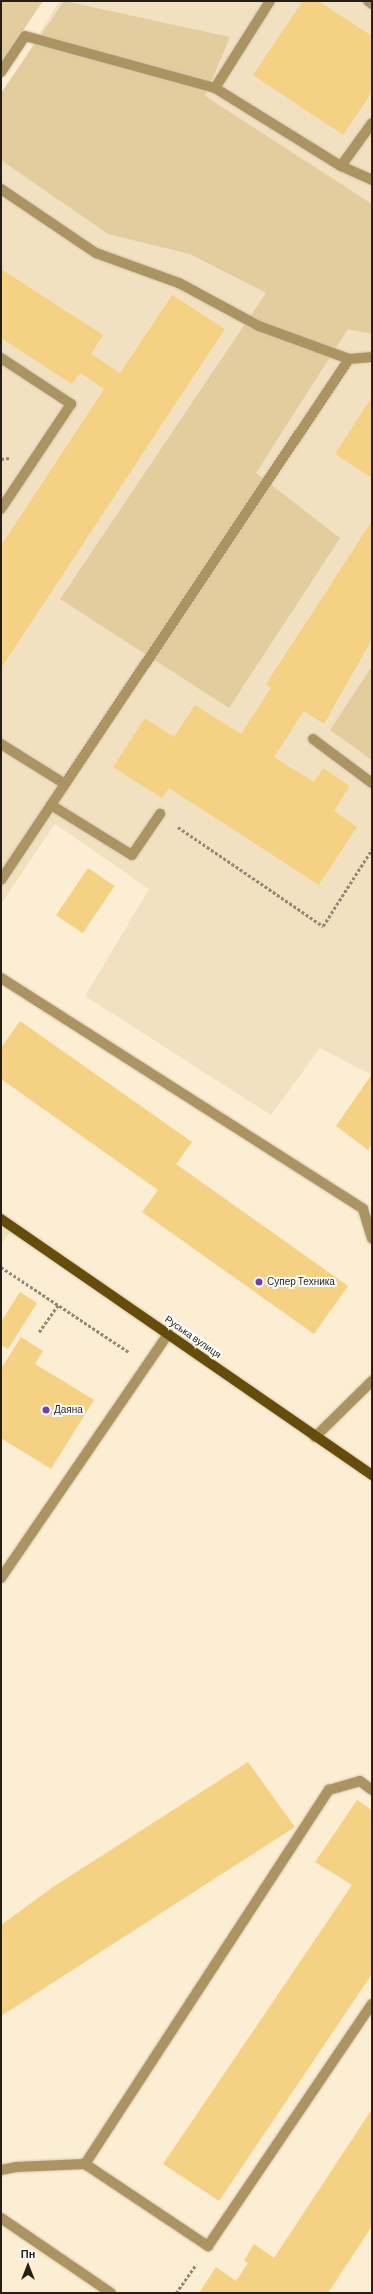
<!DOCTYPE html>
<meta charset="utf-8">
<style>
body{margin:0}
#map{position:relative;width:373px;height:2294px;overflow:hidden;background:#fbeed3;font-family:Barlow,sans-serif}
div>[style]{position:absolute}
.built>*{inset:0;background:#f1e1c0}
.green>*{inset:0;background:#e3cc9d}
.building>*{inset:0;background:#f5d184;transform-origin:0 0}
.path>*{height:2.5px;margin-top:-1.25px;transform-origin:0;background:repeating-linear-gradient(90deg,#928977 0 3px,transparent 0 5px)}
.roads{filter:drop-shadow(0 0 1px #d4c9b1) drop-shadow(0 0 1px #d4c9b1)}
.minor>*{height:10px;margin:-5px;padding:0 5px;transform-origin:5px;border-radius:5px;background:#ac9462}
.major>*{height:10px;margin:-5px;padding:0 5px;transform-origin:5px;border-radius:5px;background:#654c0a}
.dots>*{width:11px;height:11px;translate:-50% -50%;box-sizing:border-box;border:2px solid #fff;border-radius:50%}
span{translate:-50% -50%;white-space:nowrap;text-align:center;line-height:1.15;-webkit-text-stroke:4px #fff;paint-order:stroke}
.poi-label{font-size:10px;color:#241f15}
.left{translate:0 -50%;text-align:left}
.street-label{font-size:10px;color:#241f15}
.frame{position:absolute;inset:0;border:2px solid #241f15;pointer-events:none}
.north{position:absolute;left:8px;top:2246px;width:40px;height:40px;-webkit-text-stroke:3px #fff;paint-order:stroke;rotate:0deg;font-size:11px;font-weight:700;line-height:16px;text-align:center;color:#241f15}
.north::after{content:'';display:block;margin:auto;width:14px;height:18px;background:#241f15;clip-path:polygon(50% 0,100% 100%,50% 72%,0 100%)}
</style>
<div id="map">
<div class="built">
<div style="clip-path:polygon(59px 1px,372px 1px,372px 1075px,320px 1048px,271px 1115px,85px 996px,149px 889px,55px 824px,1px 904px,1px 97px)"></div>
<div style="clip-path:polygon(1px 1213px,15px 1223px,1px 1246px)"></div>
</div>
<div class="green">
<div style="clip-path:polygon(1px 1px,43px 1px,1px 63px)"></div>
<div style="clip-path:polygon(64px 1px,230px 37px,205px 96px,372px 204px,372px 334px,348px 329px,256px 473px,340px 538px,229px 708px,60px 599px,266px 293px,190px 254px,108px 234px,1px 160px,1px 93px)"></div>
<div style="clip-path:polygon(372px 666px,372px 760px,330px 730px)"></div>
</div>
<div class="building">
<div style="clip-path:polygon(303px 1px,318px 1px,372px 36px,372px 92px,343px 135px,253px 75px)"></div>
<div style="clip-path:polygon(1px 269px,103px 335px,91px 354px,120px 373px,172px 295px,225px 329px,1px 668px,1px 546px,104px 389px,80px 373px,72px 384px,1px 338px)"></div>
<div style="clip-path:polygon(372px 397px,372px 478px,335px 454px)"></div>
<div style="clip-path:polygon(372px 521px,372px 639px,324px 724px,304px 711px,274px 757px,314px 782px,323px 768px,350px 786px,334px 811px,357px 827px,319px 885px,169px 788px,162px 798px,113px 767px,145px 718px,174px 737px,195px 705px,241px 734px,271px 688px,266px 684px)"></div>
<div style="left:88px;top:868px;width:32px;height:57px;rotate:34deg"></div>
<div style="clip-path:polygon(20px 1021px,192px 1142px,176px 1164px,348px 1286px,314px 1334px,142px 1212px,158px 1190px,1px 1079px,1px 1048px)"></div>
<div style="clip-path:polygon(372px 1074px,372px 1144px,368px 1150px,336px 1126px)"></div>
<div style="clip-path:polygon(20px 1292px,37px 1303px,8px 1349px,1px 1345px,1px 1322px)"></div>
<div style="clip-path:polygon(21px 1337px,43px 1351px,35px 1364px,94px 1400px,51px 1469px,1px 1438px,1px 1369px)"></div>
<div style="clip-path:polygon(248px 1762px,295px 1827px,1px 2016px,1px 1925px,53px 1887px)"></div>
<div style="clip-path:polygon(357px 1800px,372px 1810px,372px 1974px,219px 2201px,163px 2164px,352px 1885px,315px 1862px)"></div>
<div style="clip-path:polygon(372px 2109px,372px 2226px,328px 2293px,199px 2293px,216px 2267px,236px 2281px,248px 2263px,244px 2260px,254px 2244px,274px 2258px)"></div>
</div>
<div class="path">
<div style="left:1px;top:459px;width:8px;rotate:-7deg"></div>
<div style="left:178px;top:827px;width:176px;rotate:34.3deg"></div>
<div style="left:323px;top:926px;width:91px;rotate:-57.5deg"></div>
<div style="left:1px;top:1267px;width:154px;rotate:33.6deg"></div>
<div style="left:39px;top:1332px;width:33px;rotate:-55deg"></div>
<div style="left:176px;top:2293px;width:35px;rotate:-55deg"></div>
</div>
<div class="roads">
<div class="minor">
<div style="left:368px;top:1px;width:5px;rotate:37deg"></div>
<div style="left:1px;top:72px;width:43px;rotate:-56.3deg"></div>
<div style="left:25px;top:36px;width:197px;rotate:15.3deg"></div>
<div style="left:215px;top:88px;width:103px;rotate:-57.7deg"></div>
<div style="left:215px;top:88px;width:148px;rotate:31.8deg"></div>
<div style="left:341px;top:166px;width:34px;rotate:24deg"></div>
<div style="left:341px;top:166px;width:53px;rotate:-54.2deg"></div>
<div style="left:1px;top:189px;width:115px;rotate:34deg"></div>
<div style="left:96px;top:253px;width:88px;rotate:19.9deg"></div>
<div style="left:179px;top:283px;width:91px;rotate:28.3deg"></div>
<div style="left:259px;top:326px;width:96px;rotate:20.1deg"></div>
<div style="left:349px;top:359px;width:23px;rotate:-5deg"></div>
<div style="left:1px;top:358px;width:84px;rotate:33.3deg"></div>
<div style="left:71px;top:404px;width:126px;rotate:123.7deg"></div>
<div style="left:313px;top:739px;width:74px;rotate:36.7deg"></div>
<div style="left:1px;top:744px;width:75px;rotate:32deg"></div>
<div style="left:65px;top:784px;width:115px;rotate:123.7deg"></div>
<div style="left:65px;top:784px;width:511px;rotate:-56.25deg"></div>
<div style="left:51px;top:805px;width:95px;rotate:31.7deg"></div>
<div style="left:132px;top:855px;width:50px;rotate:-55.7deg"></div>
<div style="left:1px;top:978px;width:429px;rotate:32.5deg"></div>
<div style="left:363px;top:1209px;width:31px;rotate:73deg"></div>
<div style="left:315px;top:1437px;width:80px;rotate:-44.5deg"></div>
<div style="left:1px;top:1578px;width:296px;rotate:-55.6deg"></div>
<div style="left:85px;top:2164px;width:447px;rotate:-56.9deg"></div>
<div style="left:329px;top:1790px;width:32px;rotate:-16deg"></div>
<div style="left:360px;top:1781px;width:15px;rotate:37deg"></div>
<div style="left:1px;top:2170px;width:15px;rotate:-11deg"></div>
<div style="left:16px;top:2167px;width:69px;rotate:-2.5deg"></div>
<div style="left:85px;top:2164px;width:148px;rotate:33.7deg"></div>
<div style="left:208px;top:2246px;width:292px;rotate:-55.9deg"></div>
<div style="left:1px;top:2218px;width:133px;rotate:34.3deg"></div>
</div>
<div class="major">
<div style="left:1px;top:1219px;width:451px;rotate:34.6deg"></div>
</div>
</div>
<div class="dots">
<div style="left:259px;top:1282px;background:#6b3fb7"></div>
<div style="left:46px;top:1410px;background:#6b3fb7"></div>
</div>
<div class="poi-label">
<span class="left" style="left:267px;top:1282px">Супер Техника</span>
<span class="left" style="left:54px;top:1410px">Даяна</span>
</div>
<div class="street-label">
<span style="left:193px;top:1337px;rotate:35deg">Руська вулиця</span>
</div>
<div class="frame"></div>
<div class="north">Пн</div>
</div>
